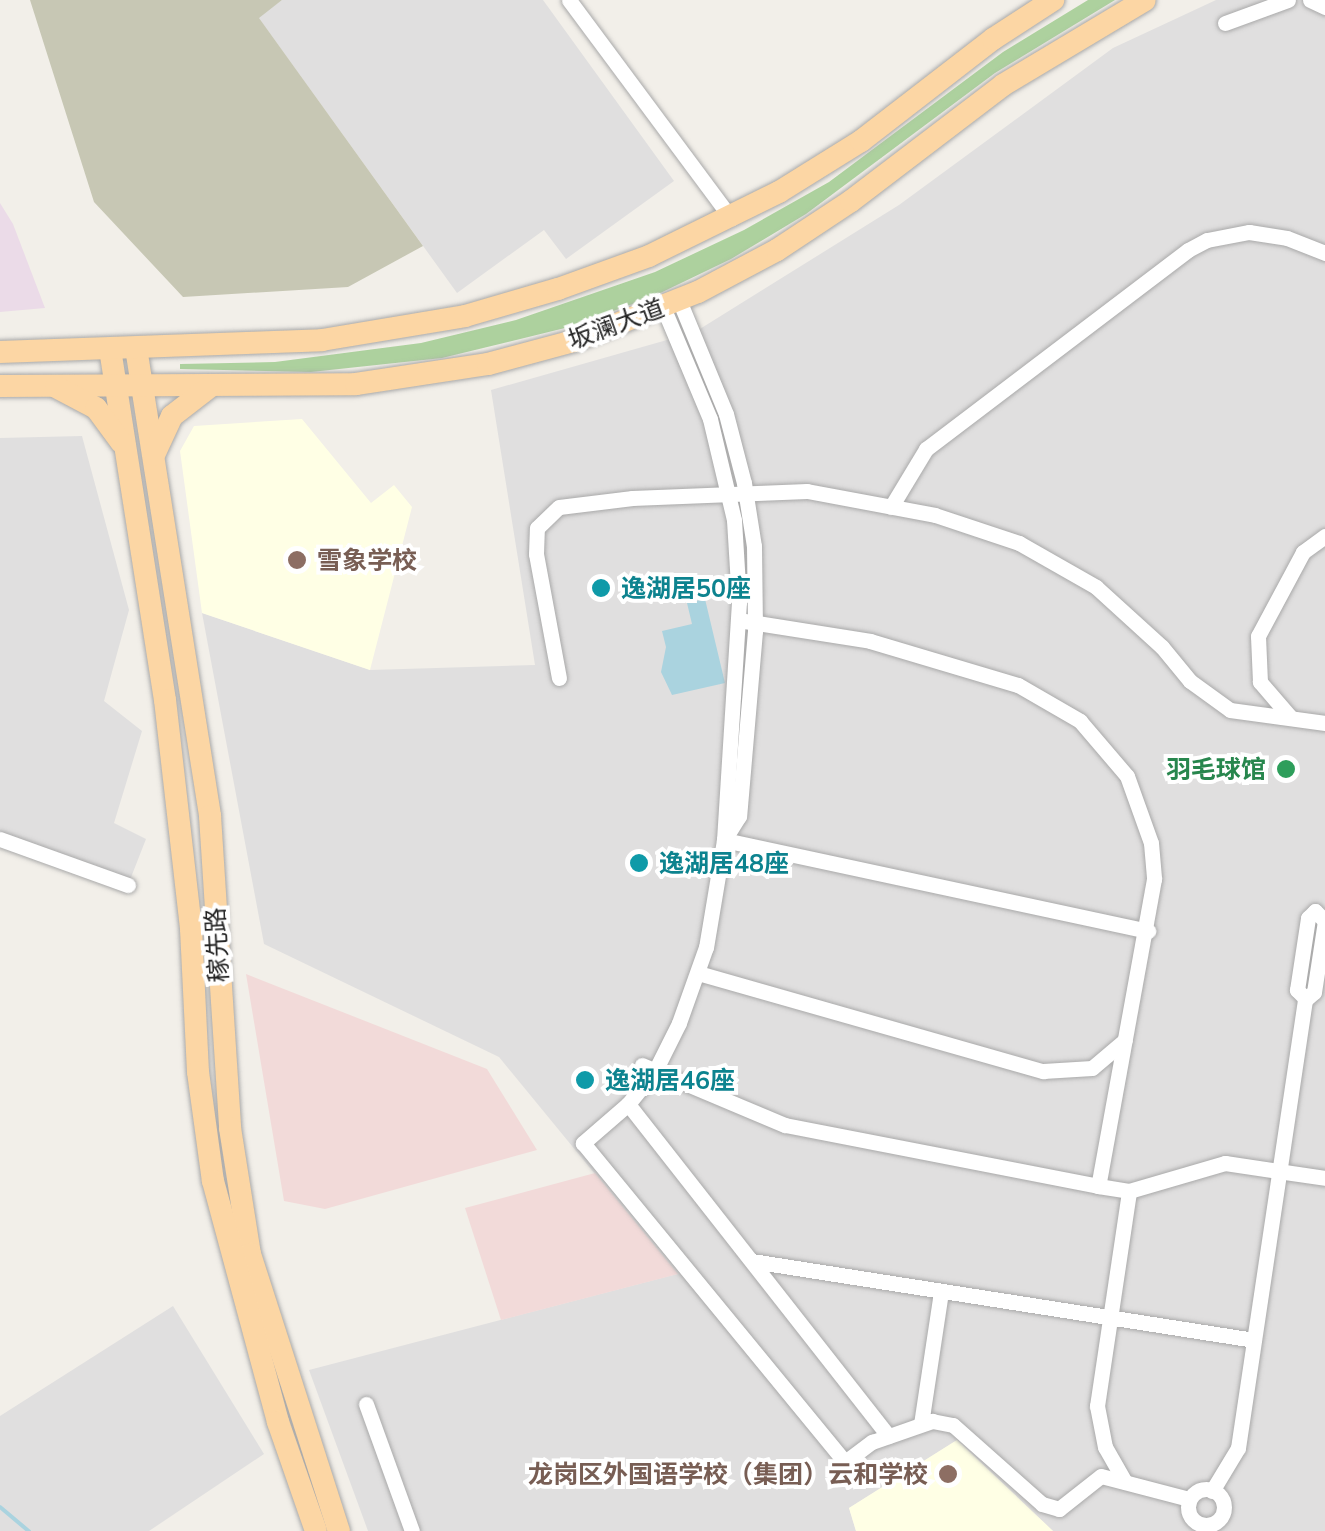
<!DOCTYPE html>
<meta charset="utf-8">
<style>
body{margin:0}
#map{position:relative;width:1325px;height:1531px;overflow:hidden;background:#f2efe9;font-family:Mulish,"Noto Sans SC",sans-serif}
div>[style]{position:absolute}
.residential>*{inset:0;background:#e0dfdf}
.commercial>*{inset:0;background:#f2dad9}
.industrial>*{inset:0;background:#ebdbe8}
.education>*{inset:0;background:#ffffe5}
.construction>*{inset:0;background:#c7c7b4}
.forest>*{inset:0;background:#add19e}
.water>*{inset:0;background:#aad3df}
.stream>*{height:4px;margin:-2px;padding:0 2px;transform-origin:2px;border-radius:2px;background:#aad3df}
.roads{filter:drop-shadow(0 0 2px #a9a9a9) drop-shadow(0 0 2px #a9a9a9)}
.street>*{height:15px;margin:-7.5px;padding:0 7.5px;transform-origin:7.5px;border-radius:7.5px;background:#fff}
.street>.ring{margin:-7.5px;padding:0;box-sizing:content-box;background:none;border:15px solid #fff;border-radius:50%}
.primary>*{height:22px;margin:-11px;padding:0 11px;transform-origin:11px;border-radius:11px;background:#fcd6a4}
.dots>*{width:28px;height:28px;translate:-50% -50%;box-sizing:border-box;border:5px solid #fff;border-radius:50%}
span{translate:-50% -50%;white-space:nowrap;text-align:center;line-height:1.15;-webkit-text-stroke:8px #fff;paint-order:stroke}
.street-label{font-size:25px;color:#222}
.education-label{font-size:25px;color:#785e54;font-weight:700}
.left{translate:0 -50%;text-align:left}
.right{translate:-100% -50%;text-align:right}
.culture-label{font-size:25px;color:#0d838f;font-weight:700}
.leisure-label{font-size:25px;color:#27864d;font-weight:700}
</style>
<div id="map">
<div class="residential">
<div style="clip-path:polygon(282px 0,543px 0,674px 181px,566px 259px,544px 230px,457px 293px,258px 17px)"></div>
<div style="clip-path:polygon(1216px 0,1325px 0,1325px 1531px,1053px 1531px,957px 1440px,849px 1508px,856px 1531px,368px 1531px,309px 1370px,677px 1274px,499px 1057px,264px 944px,202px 613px,370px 670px,535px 665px,491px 390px,695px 332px,899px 205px,1113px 48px)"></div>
<div style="clip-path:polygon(82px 436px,129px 610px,104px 701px,142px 731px,114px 823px,146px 839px,128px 885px,0 839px,0 438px)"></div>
<div style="clip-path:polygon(173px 1306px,264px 1454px,149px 1531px,0 1531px,0 1416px)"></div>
</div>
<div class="commercial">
<div style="clip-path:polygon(246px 974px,487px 1069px,537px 1150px,325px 1209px,284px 1201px)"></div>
<div style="clip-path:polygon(595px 1173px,678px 1274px,501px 1320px,465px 1208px)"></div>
</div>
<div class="industrial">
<div style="clip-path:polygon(0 203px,13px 224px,45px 308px,0 312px)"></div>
</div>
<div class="education">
<div style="clip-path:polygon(302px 419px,371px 503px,394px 485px,412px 507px,370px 670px,202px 613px,180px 451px,194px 426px)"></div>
<div style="clip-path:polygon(957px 1440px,1053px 1531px,856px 1531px,849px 1508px)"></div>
</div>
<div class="construction">
<div style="clip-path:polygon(30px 0,282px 0,259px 18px,423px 246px,348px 287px,183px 297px,94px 202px)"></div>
</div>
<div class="forest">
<div style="clip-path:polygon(1088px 0,1115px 0,995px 73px,806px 214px,731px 259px,652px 297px,569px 327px,442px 358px,311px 372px,180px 369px,180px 364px,275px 362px,421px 343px,516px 320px,655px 272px,744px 230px,829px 182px,1003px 52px)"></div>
</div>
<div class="water">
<div style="clip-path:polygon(705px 599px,725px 683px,672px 695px,661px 672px,666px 647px,662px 631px,692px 624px,687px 603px)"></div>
</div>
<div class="stream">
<div style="left:0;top:1507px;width:38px;rotate:40deg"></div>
</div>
<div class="roads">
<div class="street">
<div style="left:569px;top:0;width:272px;rotate:53.4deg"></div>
<div style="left:1310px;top:0;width:17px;rotate:25deg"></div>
<div style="left:1225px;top:23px;width:67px;rotate:-20.1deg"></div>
<div style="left:679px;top:300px;width:123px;rotate:67.6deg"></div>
<div style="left:726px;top:414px;width:71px;rotate:75.4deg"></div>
<div style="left:744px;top:483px;width:64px;rotate:81deg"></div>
<div style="left:754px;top:546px;width:85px;rotate:89.3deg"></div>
<div style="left:755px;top:631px;width:186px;rotate:94.9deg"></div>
<div style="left:739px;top:816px;width:28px;rotate:122deg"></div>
<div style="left:663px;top:307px;width:121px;rotate:67.2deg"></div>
<div style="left:710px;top:419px;width:104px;rotate:76.6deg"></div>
<div style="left:734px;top:520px;width:82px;rotate:86.5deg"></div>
<div style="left:739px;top:602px;width:238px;rotate:93.6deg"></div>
<div style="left:724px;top:840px;width:109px;rotate:99.5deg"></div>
<div style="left:706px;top:947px;width:81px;rotate:109.6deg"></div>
<div style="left:679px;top:1023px;width:54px;rotate:116.6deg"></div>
<div style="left:655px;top:1071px;width:43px;rotate:129.3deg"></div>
<div style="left:628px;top:1104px;width:60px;rotate:139.1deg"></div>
<div style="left:583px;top:1143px;width:413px;rotate:50.6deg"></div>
<div style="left:845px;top:1462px;width:34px;rotate:-37deg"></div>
<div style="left:872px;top:1442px;width:64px;rotate:-19.3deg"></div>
<div style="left:932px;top:1421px;width:21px;rotate:11deg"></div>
<div style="left:953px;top:1425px;width:119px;rotate:41.6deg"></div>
<div style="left:1042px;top:1504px;width:18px;rotate:16deg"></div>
<div style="left:1059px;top:1509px;width:53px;rotate:-38.2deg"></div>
<div style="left:1101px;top:1476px;width:91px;rotate:14.6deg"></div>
<div style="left:891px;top:507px;width:68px;rotate:-58.9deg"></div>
<div style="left:926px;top:449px;width:329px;rotate:-37.2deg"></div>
<div style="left:1188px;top:250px;width:21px;rotate:-28deg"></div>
<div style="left:1207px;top:240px;width:43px;rotate:-10.8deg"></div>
<div style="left:1249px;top:232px;width:38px;rotate:9deg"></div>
<div style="left:1287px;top:238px;width:41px;rotate:21.5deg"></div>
<div style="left:738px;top:620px;width:134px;rotate:9deg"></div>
<div style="left:870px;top:641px;width:154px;rotate:16.6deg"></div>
<div style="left:1018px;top:685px;width:72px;rotate:30.1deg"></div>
<div style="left:1080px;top:721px;width:72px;rotate:49.5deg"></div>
<div style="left:1127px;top:776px;width:71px;rotate:70.3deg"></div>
<div style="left:1151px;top:843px;width:36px;rotate:85deg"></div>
<div style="left:1154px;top:879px;width:312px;rotate:100.3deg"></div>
<div style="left:559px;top:678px;width:126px;rotate:-100.5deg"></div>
<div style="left:536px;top:554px;width:26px;rotate:-88deg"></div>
<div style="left:537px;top:528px;width:30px;rotate:-44deg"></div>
<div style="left:559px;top:507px;width:74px;rotate:-7deg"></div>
<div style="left:632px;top:498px;width:175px;rotate:-2.3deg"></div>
<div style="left:807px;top:491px;width:130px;rotate:10.6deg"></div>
<div style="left:935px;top:515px;width:89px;rotate:18.4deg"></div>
<div style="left:1019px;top:543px;width:89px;rotate:29.7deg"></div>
<div style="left:1096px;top:587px;width:89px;rotate:42.3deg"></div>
<div style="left:1162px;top:647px;width:44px;rotate:50.5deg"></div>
<div style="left:1190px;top:681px;width:49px;rotate:35.9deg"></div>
<div style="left:1230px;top:710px;width:96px;rotate:7.8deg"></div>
<div style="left:1291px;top:718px;width:48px;rotate:-130.7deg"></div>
<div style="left:1260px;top:682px;width:46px;rotate:-92.5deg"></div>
<div style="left:1258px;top:636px;width:95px;rotate:-61.8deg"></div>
<div style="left:1303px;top:552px;width:27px;rotate:-36deg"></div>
<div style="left:0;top:839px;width:136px;rotate:19.8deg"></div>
<div style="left:724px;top:840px;width:434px;rotate:12.1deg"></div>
<div style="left:1315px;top:911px;width:14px;rotate:45deg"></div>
<div style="left:1325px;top:921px;width:72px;rotate:98.8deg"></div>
<div style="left:1314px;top:992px;width:11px;rotate:139deg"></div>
<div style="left:1306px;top:999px;width:13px;rotate:-135deg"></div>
<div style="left:1297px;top:990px;width:73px;rotate:-81.3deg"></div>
<div style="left:1308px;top:918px;width:10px;rotate:-45deg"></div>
<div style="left:698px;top:973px;width:359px;rotate:15.9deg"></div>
<div style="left:1043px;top:1071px;width:49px;rotate:-3.5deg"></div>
<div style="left:1092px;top:1068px;width:43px;rotate:-40.3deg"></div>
<div style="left:642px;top:1065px;width:155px;rotate:22.8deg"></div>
<div style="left:785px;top:1125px;width:319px;rotate:11deg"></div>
<div style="left:1098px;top:1186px;width:31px;rotate:9deg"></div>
<div style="left:1129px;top:1191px;width:100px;rotate:-16.3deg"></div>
<div style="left:1225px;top:1163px;width:101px;rotate:8.5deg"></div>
<div style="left:628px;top:1104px;width:422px;rotate:51.9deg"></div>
<div style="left:752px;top:1261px;width:508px;rotate:8.94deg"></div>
<div style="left:366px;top:1404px;width:135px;rotate:70.1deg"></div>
<div style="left:921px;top:1424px;width:134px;rotate:-81.4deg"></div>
<div style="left:1125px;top:1482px;width:40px;rotate:-119.7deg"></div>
<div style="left:1105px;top:1447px;width:42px;rotate:-101deg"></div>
<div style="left:1097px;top:1406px;width:217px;rotate:-81.5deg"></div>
<div class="ring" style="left:1188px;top:1489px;width:21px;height:21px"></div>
<div style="left:1212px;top:1491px;width:50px;rotate:-58.8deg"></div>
<div style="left:1238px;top:1448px;width:454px;rotate:-81.5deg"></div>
</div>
<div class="primary">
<div style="left:136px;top:348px;width:474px;rotate:81deg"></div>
<div style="left:210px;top:816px;width:313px;rotate:86.3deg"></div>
<div style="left:230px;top:1128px;width:128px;rotate:81deg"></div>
<div style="left:250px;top:1254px;width:291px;rotate:72.2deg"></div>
<div style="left:110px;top:349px;width:355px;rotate:81.1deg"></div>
<div style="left:165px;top:700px;width:230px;rotate:83.5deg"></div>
<div style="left:191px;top:929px;width:143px;rotate:87.2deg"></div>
<div style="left:198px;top:1072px;width:110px;rotate:82.2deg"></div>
<div style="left:213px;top:1181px;width:250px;rotate:74.9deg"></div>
<div style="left:278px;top:1422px;width:115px;rotate:70.8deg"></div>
<div style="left:0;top:352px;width:322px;rotate:-2.1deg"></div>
<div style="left:322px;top:340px;width:145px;rotate:-9.5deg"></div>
<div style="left:465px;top:316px;width:97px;rotate:-16.2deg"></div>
<div style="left:558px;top:289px;width:97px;rotate:-19.9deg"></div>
<div style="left:649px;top:256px;width:145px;rotate:-26.2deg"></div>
<div style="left:779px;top:192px;width:97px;rotate:-31.9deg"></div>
<div style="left:861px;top:141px;width:167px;rotate:-37.7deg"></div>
<div style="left:993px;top:39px;width:72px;rotate:-33deg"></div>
<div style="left:0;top:386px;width:356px;rotate:-0.3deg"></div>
<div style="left:356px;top:384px;width:134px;rotate:-8.6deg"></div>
<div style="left:488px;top:364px;width:89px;rotate:-15deg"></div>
<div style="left:574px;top:341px;width:133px;rotate:-21.6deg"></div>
<div style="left:698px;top:292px;width:89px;rotate:-28deg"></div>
<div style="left:777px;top:250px;width:89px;rotate:-33.5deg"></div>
<div style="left:851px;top:201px;width:191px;rotate:-37.3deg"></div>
<div style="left:1003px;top:85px;width:165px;rotate:-30.9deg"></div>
<div style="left:56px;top:387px;width:45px;rotate:27.7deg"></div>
<div style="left:96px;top:408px;width:42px;rotate:53.7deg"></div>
<div style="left:154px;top:455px;width:43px;rotate:-65.2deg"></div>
<div style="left:172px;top:416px;width:49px;rotate:-37.6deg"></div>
</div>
</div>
<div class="dots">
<div style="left:297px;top:560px;background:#8d6e63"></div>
<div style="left:601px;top:588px;background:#0f9aa8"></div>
<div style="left:1286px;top:769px;background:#2e9e5b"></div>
<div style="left:639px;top:863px;background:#0f9aa8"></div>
<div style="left:585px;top:1080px;background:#0f9aa8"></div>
<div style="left:948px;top:1474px;background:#8d6e63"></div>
</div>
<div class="street-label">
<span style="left:616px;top:324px;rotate:-20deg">坂澜大道</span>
<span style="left:217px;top:945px;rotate:-93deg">稼先路</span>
</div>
<div class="education-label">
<span class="left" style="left:317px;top:560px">雪象学校</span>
<span class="right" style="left:928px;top:1474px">龙岗区外国语学校（集团）云和学校</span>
</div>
<div class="culture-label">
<span class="left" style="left:621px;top:588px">逸湖居50座</span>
<span class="left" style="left:659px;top:863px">逸湖居48座</span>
<span class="left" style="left:605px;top:1080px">逸湖居46座</span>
</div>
<div class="leisure-label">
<span class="right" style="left:1266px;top:769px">羽毛球馆</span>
</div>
</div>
